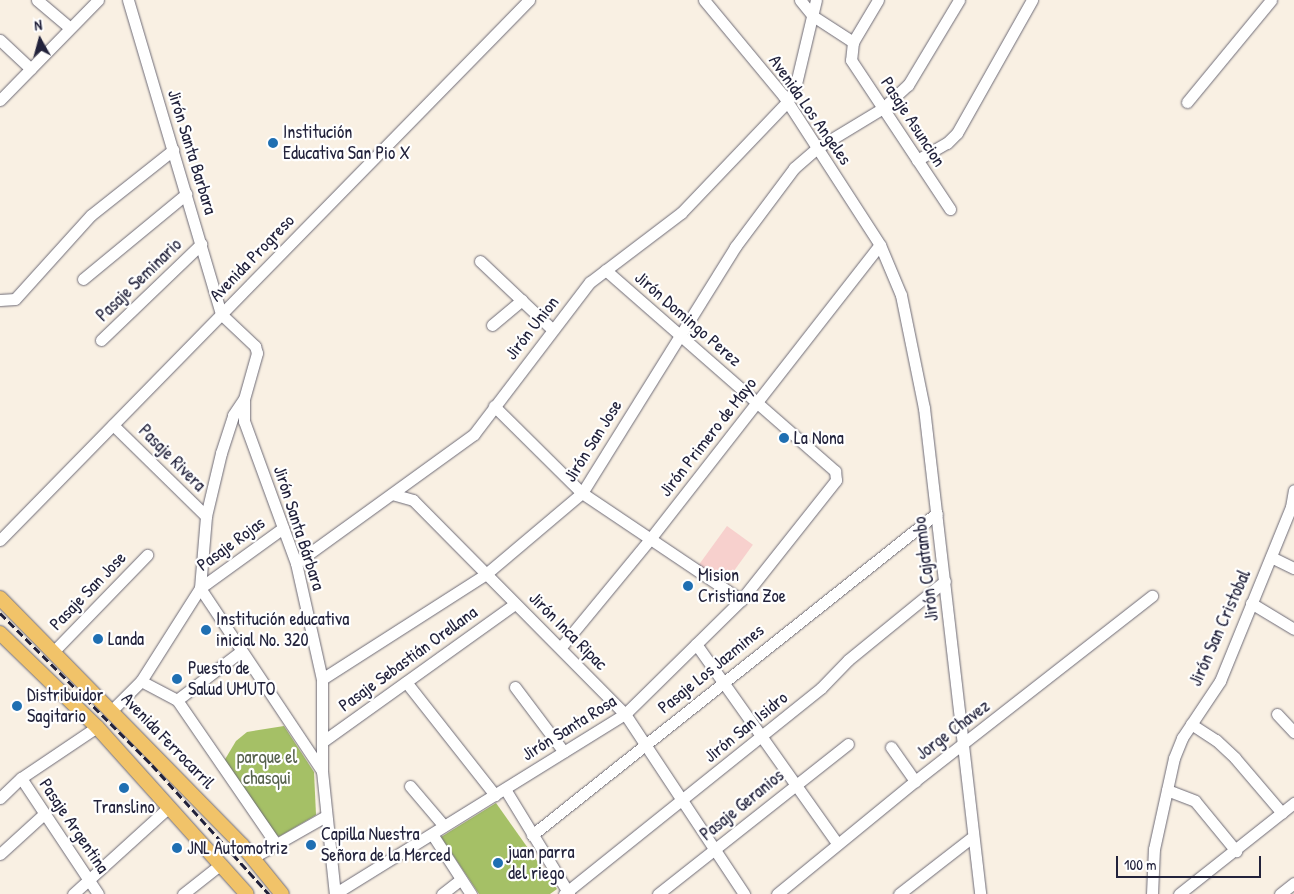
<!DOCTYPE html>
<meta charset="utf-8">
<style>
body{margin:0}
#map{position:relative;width:1294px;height:894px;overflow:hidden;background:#f9f0e3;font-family:"Patrick Hand",sans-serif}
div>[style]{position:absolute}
.built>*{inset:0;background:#f7d0cd;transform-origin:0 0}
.green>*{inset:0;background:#a5c066}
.roads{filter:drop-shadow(0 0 1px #6d6a76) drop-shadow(0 0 1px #6d6a76)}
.minor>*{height:11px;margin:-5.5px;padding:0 5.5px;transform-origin:5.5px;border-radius:5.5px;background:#fff}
.major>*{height:14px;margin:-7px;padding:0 7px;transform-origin:7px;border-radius:7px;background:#f1c369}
.rail>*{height:3px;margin-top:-1.5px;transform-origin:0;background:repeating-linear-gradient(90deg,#22223b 0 8px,transparent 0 12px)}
.dots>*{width:14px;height:14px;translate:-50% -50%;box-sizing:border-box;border:2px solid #fff;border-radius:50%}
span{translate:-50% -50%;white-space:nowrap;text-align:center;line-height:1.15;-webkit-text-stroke:4.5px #fff;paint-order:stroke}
.street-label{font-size:18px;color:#22223b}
.poi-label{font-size:18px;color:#22223b}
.left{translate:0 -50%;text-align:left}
.park-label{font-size:18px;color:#56614c}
.north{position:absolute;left:15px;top:15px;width:50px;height:50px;-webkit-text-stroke:4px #fff;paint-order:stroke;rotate:353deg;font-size:14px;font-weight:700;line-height:20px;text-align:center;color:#22223b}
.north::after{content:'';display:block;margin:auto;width:18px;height:22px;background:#22223b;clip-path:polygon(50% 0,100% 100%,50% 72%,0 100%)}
.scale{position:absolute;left:1116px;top:856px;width:145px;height:22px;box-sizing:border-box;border:2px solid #22223b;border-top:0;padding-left:6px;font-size:15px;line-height:18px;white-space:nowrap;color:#22223b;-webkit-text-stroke:4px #fff;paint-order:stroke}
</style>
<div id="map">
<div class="built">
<div style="left:727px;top:526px;width:32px;height:49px;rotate:36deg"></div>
</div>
<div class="green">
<div style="clip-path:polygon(284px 726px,314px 772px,316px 815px,280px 836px,272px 835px,224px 761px,236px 741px,247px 732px)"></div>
<div style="clip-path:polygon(496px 803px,557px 889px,550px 894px,479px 894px,441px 837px)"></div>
</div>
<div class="roads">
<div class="minor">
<div style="left:37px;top:0;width:43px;rotate:40.3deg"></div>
<div style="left:128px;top:0;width:327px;rotate:73.5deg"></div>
<div style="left:221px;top:314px;width:47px;rotate:43.3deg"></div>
<div style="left:255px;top:346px;width:7px;rotate:74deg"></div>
<div style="left:257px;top:353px;width:48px;rotate:105.8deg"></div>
<div style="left:244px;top:399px;width:22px;rotate:90deg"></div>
<div style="left:244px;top:421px;width:151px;rotate:69.9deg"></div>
<div style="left:296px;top:563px;width:119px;rotate:77.4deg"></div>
<div style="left:322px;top:679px;width:92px;rotate:90deg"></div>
<div style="left:322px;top:771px;width:124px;rotate:84deg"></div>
<div style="left:704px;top:0;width:124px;rotate:50.3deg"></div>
<div style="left:783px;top:95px;width:179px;rotate:57.1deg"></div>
<div style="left:880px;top:245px;width:54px;rotate:67.2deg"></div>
<div style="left:901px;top:295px;width:115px;rotate:78.5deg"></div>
<div style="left:924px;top:408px;width:489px;rotate:83.4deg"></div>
<div style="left:800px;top:0;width:21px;rotate:51deg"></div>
<div style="left:813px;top:16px;width:48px;rotate:33deg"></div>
<div style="left:878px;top:0;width:49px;rotate:120.8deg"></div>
<div style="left:853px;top:42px;width:18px;rotate:96deg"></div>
<div style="left:851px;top:60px;width:179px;rotate:56.4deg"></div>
<div style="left:0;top:40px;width:42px;rotate:43.1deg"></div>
<div style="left:0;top:100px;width:140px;rotate:-45.6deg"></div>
<div style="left:1187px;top:102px;width:132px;rotate:-50.5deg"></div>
<div style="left:917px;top:160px;width:34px;rotate:-30deg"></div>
<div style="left:947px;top:143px;width:14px;rotate:-45deg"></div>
<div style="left:957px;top:133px;width:153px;rotate:-60.6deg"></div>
<div style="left:480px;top:261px;width:100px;rotate:43.4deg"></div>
<div style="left:83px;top:279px;width:134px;rotate:-39.5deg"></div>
<div style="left:0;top:300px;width:15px;rotate:-4deg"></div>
<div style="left:15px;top:299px;width:113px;rotate:-47.9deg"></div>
<div style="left:91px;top:215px;width:105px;rotate:-38.4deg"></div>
<div style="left:492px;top:325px;width:39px;rotate:-40deg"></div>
<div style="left:101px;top:340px;width:139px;rotate:-43.8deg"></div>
<div style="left:494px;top:406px;width:124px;rotate:44.7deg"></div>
<div style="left:582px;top:493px;width:192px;rotate:33.9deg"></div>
<div style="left:113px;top:425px;width:130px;rotate:44.4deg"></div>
<div style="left:392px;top:494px;width:22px;rotate:16deg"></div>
<div style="left:413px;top:500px;width:301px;rotate:45.3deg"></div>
<div style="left:625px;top:714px;width:216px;rotate:56.5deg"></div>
<div style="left:283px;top:528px;width:102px;rotate:144.1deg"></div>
<div style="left:200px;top:588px;width:220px;rotate:56.3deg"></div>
<div style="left:0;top:540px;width:756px;rotate:-45.59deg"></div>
<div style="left:1271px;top:557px;width:25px;rotate:26deg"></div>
<div style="left:296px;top:563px;width:220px;rotate:-35.9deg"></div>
<div style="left:474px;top:434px;width:191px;rotate:-52.7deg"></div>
<div style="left:590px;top:282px;width:114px;rotate:-37.2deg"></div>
<div style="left:681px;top:213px;width:153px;rotate:-46.3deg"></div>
<div style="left:787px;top:102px;width:16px;rotate:-60deg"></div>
<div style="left:795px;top:88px;width:90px;rotate:-76.6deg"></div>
<div style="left:1251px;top:603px;width:50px;rotate:31.2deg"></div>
<div style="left:696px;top:644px;width:244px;rotate:54.7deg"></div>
<div style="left:561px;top:647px;width:140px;rotate:-50.5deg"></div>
<div style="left:650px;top:539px;width:373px;rotate:-52deg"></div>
<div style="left:54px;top:651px;width:134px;rotate:-45.9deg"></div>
<div style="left:322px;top:679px;width:195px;rotate:-32.6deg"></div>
<div style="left:486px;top:574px;width:126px;rotate:-40.2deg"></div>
<div style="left:582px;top:493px;width:290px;rotate:-58.1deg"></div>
<div style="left:735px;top:247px;width:99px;rotate:-53.2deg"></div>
<div style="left:794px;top:168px;width:30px;rotate:-41deg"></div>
<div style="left:817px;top:148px;width:77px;rotate:-31.2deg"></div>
<div style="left:883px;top:108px;width:34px;rotate:-43deg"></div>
<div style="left:908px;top:85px;width:99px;rotate:-59deg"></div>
<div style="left:141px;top:681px;width:41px;rotate:27.8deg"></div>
<div style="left:177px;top:700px;width:175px;rotate:55.5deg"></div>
<div style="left:406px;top:682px;width:144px;rotate:51.8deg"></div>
<div style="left:515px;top:687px;width:81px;rotate:53deg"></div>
<div style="left:177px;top:700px;width:79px;rotate:-37.3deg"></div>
<div style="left:112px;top:710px;width:41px;rotate:-45deg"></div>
<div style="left:141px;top:681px;width:110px;rotate:-57.6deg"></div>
<div style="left:200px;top:588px;width:72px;rotate:-85.2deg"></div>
<div style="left:206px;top:516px;width:65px;rotate:-76.6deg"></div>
<div style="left:221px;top:453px;width:40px;rotate:-72deg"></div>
<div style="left:233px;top:415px;width:18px;rotate:-56deg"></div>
<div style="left:1277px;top:714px;width:25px;rotate:47deg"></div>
<div style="left:1191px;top:724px;width:30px;rotate:33deg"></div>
<div style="left:1216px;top:740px;width:26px;rotate:43deg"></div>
<div style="left:1235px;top:758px;width:72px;rotate:49.5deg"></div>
<div style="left:322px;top:742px;width:237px;rotate:-35.6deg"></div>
<div style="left:891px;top:747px;width:42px;rotate:54.8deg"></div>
<div style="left:21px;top:778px;width:139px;rotate:56.4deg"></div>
<div style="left:410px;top:786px;width:52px;rotate:49.6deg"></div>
<div style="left:505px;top:789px;width:123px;rotate:58.6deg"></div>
<div style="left:1167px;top:790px;width:30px;rotate:21deg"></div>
<div style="left:1195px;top:801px;width:65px;rotate:50.6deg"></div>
<div style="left:0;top:798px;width:29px;rotate:-44deg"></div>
<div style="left:21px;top:778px;width:92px;rotate:-33.9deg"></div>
<div style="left:432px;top:834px;width:72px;rotate:57deg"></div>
<div style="left:532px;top:835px;width:517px;rotate:-38.49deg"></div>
<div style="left:0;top:854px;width:59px;rotate:-42.3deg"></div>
<div style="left:252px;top:858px;width:85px;rotate:-29.6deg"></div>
<div style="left:336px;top:893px;width:340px;rotate:-31.8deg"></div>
<div style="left:625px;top:714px;width:163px;rotate:-44.5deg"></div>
<div style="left:741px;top:600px;width:153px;rotate:-51.6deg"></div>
<div style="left:836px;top:480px;width:9px;rotate:-96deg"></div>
<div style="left:835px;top:471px;width:305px;rotate:-138.8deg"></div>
<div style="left:73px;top:894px;width:130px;rotate:-42.2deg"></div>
<div style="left:183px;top:894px;width:48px;rotate:-38.3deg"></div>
<div style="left:442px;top:894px;width:24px;rotate:-38deg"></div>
<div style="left:564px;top:894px;width:329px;rotate:-38.7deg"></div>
<div style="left:821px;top:688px;width:39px;rotate:-46deg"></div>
<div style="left:848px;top:660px;width:125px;rotate:-39.2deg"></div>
<div style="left:658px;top:894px;width:242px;rotate:-38.3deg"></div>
<div style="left:777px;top:894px;width:178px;rotate:-39.3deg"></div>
<div style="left:915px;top:781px;width:301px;rotate:-38deg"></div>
<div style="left:899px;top:894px;width:91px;rotate:-37.9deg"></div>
<div style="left:1152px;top:894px;width:45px;rotate:-87.5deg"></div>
<div style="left:1154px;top:849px;width:93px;rotate:-77.6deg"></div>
<div style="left:1174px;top:758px;width:22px;rotate:-68deg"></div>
<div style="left:1182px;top:738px;width:69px;rotate:-56.3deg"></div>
<div style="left:1220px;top:681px;width:188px;rotate:-67.8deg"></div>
<div style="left:1291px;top:507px;width:17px;rotate:-80deg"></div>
<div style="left:1179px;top:894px;width:147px;rotate:-38.4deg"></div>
<div style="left:1280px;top:894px;width:18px;rotate:-38deg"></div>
</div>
<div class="major">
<div style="left:0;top:598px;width:346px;rotate:45.6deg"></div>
<div style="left:242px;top:845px;width:63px;rotate:50.8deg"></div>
<div style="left:0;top:633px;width:135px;rotate:44.1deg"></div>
<div style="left:97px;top:727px;width:224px;rotate:48.1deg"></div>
</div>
</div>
<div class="rail">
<div style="left:0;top:613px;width:215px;rotate:45deg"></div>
<div style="left:152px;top:765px;width:174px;rotate:47.8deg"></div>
</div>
<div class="dots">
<div style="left:273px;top:143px;background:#1f6fb2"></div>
<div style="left:784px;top:438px;background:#1f6fb2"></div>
<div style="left:688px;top:586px;background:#1f6fb2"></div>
<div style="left:206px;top:630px;background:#1f6fb2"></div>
<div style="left:98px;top:639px;background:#1f6fb2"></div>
<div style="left:177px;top:679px;background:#1f6fb2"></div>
<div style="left:17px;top:706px;background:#1f6fb2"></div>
<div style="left:124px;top:788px;background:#1f6fb2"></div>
<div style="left:311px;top:845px;background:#1f6fb2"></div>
<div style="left:177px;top:848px;background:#1f6fb2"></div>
<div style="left:498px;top:863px;background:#1f6fb2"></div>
</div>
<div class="street-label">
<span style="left:810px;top:110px;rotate:55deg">Avenida Los Angeles</span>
<span style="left:913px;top:122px;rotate:57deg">Pasaje Asuncion</span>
<span style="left:192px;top:152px;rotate:73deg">Jirón Santa Barbara</span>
<span style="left:252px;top:258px;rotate:-46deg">Avenida Progreso</span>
<span style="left:139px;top:280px;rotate:-44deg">Pasaje Seminario</span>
<span style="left:688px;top:319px;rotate:41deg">Jirón Domingo Perez</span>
<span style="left:532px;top:328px;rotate:-52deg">Jirón Union</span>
<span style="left:708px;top:437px;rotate:-52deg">Jirón Primero de Mayo</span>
<span style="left:593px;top:441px;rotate:-58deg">Jirón San Jose</span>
<span style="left:172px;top:458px;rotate:45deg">Pasaje Rivera</span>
<span style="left:299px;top:528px;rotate:72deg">Jirón Santa Bárbara</span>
<span style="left:231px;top:544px;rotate:-36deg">Pasaje Rojas</span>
<span style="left:926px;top:569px;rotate:-97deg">Jirón Cajatambo</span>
<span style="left:88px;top:591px;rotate:-46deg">Pasaje San Jose</span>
<span style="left:1220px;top:628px;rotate:-66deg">Jirón San Cristobal</span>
<span style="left:568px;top:631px;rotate:45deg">Jirón Inca Ripac</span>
<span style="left:408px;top:659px;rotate:-36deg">Pasaje Sebastián Orellana</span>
<span style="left:711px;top:669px;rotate:-39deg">Pasaje Los Jazmines</span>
<span style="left:746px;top:727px;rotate:-39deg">Jirón San Isidro</span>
<span style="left:569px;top:728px;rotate:-32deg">Jirón Santa Rosa</span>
<span style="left:953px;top:730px;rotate:-37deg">Jorge Chavez</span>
<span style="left:168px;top:741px;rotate:46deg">Avenida Ferrocarril</span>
<span style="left:742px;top:805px;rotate:-39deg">Pasaje Geranios</span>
<span style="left:74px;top:826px;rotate:56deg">Pasaje Argentina</span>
</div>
<div class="poi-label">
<span class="left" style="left:283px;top:143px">Institución<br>Educativa San Pio X</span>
<span class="left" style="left:794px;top:438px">La Nona</span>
<span class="left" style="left:698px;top:586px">Mision<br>Cristiana Zoe</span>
<span class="left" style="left:216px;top:630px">Institución educativa<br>inicial No. 320</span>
<span class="left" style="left:108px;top:639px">Landa</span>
<span class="left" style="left:188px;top:679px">Puesto de<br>Salud UMUTO</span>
<span class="left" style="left:27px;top:706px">Distribuidor<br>Sagitario</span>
<span style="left:124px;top:807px">Translino</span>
<span class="left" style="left:321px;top:845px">Capilla Nuestra<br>Señora de la Merced</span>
<span class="left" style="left:187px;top:848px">JNL Automotriz</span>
<span class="left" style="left:508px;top:863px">juan parra<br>del riego</span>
</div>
<div class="park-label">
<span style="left:267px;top:768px">parque el<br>chasqui</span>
</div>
<div class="north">N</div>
<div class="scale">100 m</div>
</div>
